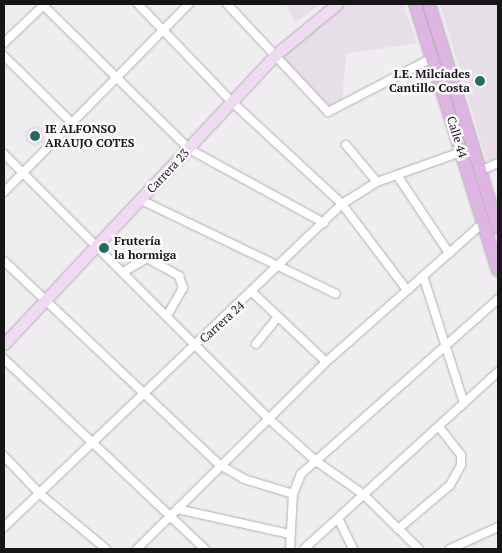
<!DOCTYPE html>
<meta charset="utf-8">
<style>
body{margin:0}
#map{position:relative;width:502px;height:553px;overflow:hidden;background:#f0edf0;font-family:"PT Serif",serif}
div>[style]{position:absolute}
.built>*{inset:0;background:#e7dfe8}
.round{border-radius:50%}
.roads{filter:drop-shadow(0 0 1px #b1afb1) drop-shadow(0 0 1px #b1afb1)}
.street>*{height:8px;margin:-4px;padding:0 4px;transform-origin:4px;border-radius:4px;background:#fff}
.secondary>*{height:11px;margin:-5.5px;padding:0 5.5px;transform-origin:5.5px;border-radius:5.5px;background:#eedaf1}
.primary>*{height:12px;margin:-6px;padding:0 6px;transform-origin:6px;border-radius:6px;background:#deb4e3}
.dots>*{width:14px;height:14px;translate:-50% -50%;box-sizing:border-box;border:2px solid #fdfbfd;border-radius:50%}
span{translate:-50% -50%;white-space:nowrap;text-align:center;line-height:1.15;-webkit-text-stroke:5px #fdfbfd;paint-order:stroke}
.poi-label{font-size:12px;color:#161616;font-weight:700}
.right{translate:-100% -50%;text-align:right}
.left{translate:0 -50%;text-align:left}
.street-label{font-size:12px;color:#161616}
.frame{position:absolute;inset:0;border:5px solid #161616;pointer-events:none}
</style>
<div id="map">
<div class="built">
<div style="clip-path:polygon(286px 4px,321px 4px,295px 23px)"></div>
<div style="clip-path:polygon(344px 4px,403px 4px,417px 43px,346px 54px,342px 103px,328px 110px,279px 57px)"></div>
<div style="clip-path:polygon(440px 4px,498px 4px,498px 157px,487px 162px)"></div>
<div class="round" style="left:25px;top:126px;width:20px;height:20px"></div>
</div>
<div class="roads">
<div class="street">
<div style="left:42px;top:4px;width:206px;rotate:44.6deg"></div>
<div style="left:189px;top:149px;width:154px;rotate:28.7deg"></div>
<div style="left:138px;top:4px;width:136px;rotate:46.2deg"></div>
<div style="left:232px;top:102px;width:150px;rotate:42.8deg"></div>
<div style="left:342px;top:204px;width:108px;rotate:52.9deg"></div>
<div style="left:227px;top:4px;width:148px;rotate:46.9deg"></div>
<div style="left:328px;top:112px;width:117px;rotate:-27.4deg"></div>
<div style="left:4px;top:43px;width:57px;rotate:-43.6deg"></div>
<div style="left:4px;top:56px;width:95px;rotate:44.6deg"></div>
<div style="left:346px;top:145px;width:48px;rotate:50deg"></div>
<div style="left:4px;top:154px;width:375px;rotate:45deg"></div>
<div style="left:269px;top:419px;width:63px;rotate:41.8deg"></div>
<div style="left:316px;top:461px;width:57px;rotate:35.1deg"></div>
<div style="left:363px;top:494px;width:78px;rotate:44.5deg"></div>
<div style="left:480px;top:171px;width:20px;rotate:-24deg"></div>
<div style="left:397px;top:175px;width:94px;rotate:56.3deg"></div>
<div style="left:4px;top:192px;width:264px;rotate:-45.5deg"></div>
<div style="left:141px;top:200px;width:216px;rotate:25.7deg"></div>
<div style="left:4px;top:261px;width:297px;rotate:43.4deg"></div>
<div style="left:220px;top:465px;width:28px;rotate:30deg"></div>
<div style="left:244px;top:479px;width:51px;rotate:17deg"></div>
<div style="left:123px;top:272px;width:28px;rotate:-30deg"></div>
<div style="left:147px;top:258px;width:37px;rotate:29deg"></div>
<div style="left:179px;top:276px;width:13px;rotate:72deg"></div>
<div style="left:183px;top:288px;width:32px;rotate:120deg"></div>
<div style="left:423px;top:276px;width:133px;rotate:72.1deg"></div>
<div style="left:253px;top:293px;width:100px;rotate:43.4deg"></div>
<div style="left:256px;top:344px;width:35px;rotate:-51deg"></div>
<div style="left:4px;top:359px;width:277px;rotate:43.4deg"></div>
<div style="left:4px;top:456px;width:51px;rotate:46.6deg"></div>
<div style="left:39px;top:493px;width:87px;rotate:39.9deg"></div>
<div style="left:177px;top:509px;width:116px;rotate:12.5deg"></div>
<div style="left:339px;top:520px;width:32px;rotate:64deg"></div>
<div style="left:4px;top:527px;width:468px;rotate:-43.7deg"></div>
<div style="left:342px;top:204px;width:41px;rotate:-32.2deg"></div>
<div style="left:377px;top:182px;width:89px;rotate:-19.7deg"></div>
<div style="left:398px;top:529px;width:68px;rotate:-40.2deg"></div>
<div style="left:450px;top:485px;width:23px;rotate:-61deg"></div>
<div style="left:461px;top:465px;width:10px;rotate:-90deg"></div>
<div style="left:461px;top:455px;width:36px;rotate:-128deg"></div>
<div style="left:137px;top:549px;width:266px;rotate:-44.7deg"></div>
<div style="left:326px;top:362px;width:210px;rotate:-41.5deg"></div>
<div style="left:290px;top:549px;width:55px;rotate:-86.9deg"></div>
<div style="left:293px;top:494px;width:22px;rotate:-68deg"></div>
<div style="left:301px;top:474px;width:264px;rotate:-41.6deg"></div>
<div style="left:304px;top:549px;width:263px;rotate:-42.4deg"></div>
<div style="left:450px;top:549px;width:53px;rotate:-24.6deg"></div>
</div>
<div class="secondary">
<div style="left:4px;top:344px;width:396px;rotate:-46.8deg"></div>
<div style="left:275px;top:55px;width:80px;rotate:-39.4deg"></div>
</div>
<div class="primary">
<div style="left:415px;top:4px;width:279px;rotate:72.7deg"></div>
<div style="left:429px;top:4px;width:234px;rotate:72.9deg"></div>
</div>
</div>
<div class="dots">
<div style="left:480px;top:81px;background:#236c66"></div>
<div style="left:35px;top:136px;background:#236c66"></div>
<div style="left:104px;top:248px;background:#236c66"></div>
</div>
<div class="poi-label">
<span class="right" style="left:470px;top:81px">I.E. Milcíades<br>Cantillo Costa</span>
<span class="left" style="left:45px;top:136px">IE ALFONSO<br>ARAUJO COTES</span>
<span class="left" style="left:114px;top:248px">Frutería<br>la hormiga</span>
</div>
<div class="street-label">
<span style="left:457px;top:137px;rotate:73deg">Calle 44</span>
<span style="left:168px;top:171px;rotate:-47deg">Carrera 23</span>
<span style="left:222px;top:322px;rotate:-42deg">Carrera 24</span>
</div>
<div class="frame"></div>
</div>
